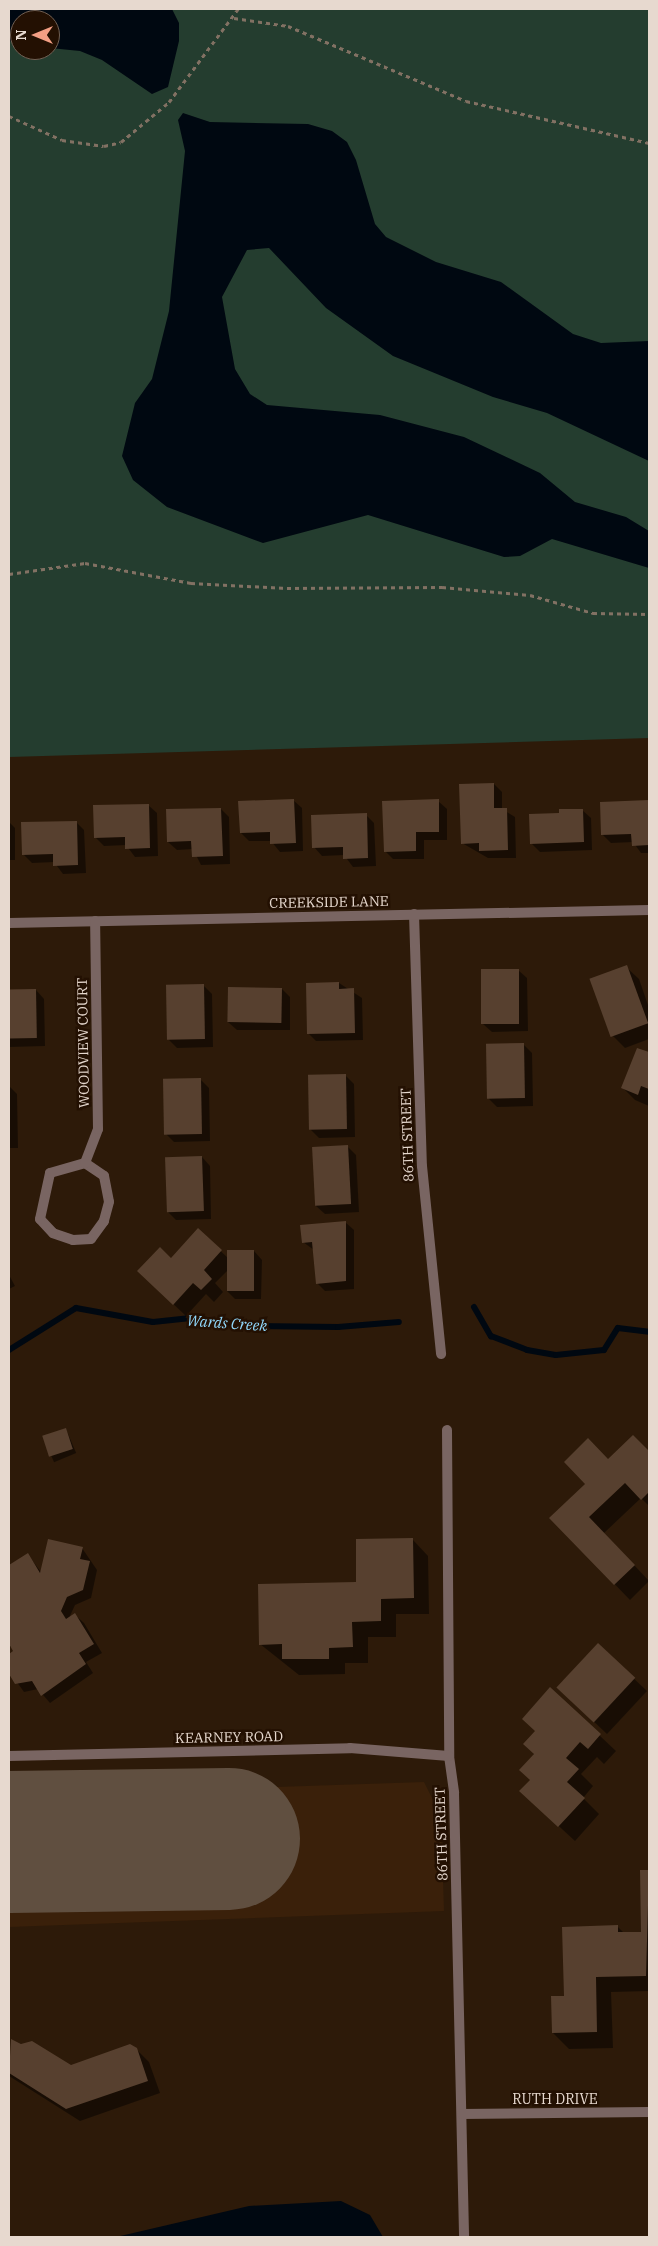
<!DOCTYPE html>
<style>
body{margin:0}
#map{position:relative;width:658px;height:2246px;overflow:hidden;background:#2d1a09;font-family:"IBM Plex Serif",serif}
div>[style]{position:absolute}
.built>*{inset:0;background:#3a200a}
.green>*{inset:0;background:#243d2f}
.water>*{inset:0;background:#000811}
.shadow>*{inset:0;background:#0007;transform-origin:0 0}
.stream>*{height:6px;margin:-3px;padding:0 3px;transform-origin:3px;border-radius:3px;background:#000811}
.runway>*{height:142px;margin:-71px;padding:0 71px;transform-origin:71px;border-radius:71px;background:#604f40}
.building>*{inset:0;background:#57402f;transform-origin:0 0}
.path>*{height:3px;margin-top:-1.5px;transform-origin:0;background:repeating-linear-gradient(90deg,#827163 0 4px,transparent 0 8px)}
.minor>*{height:10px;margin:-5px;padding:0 5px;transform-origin:5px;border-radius:5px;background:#796562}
span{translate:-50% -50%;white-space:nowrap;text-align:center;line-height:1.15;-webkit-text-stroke:5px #231002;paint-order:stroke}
.street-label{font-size:14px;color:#e7d9cf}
.water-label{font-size:15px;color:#91d8fc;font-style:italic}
.frame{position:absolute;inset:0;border:10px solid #e7d9cf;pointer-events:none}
.north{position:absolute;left:10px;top:10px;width:50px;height:50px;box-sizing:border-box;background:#231002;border:1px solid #716054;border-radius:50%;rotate:270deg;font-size:14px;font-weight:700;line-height:20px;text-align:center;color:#e7d9cf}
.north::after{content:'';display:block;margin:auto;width:18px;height:22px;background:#f39f84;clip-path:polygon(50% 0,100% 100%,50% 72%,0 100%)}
</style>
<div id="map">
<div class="built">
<div style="clip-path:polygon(424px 1782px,441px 1816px,444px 1911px,9px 1927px,9px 1796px)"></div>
</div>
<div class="green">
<div style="clip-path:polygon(evenodd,9px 9px,649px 9px,649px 738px,9px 757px,9px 9px,20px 20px,50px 20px,50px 50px,20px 50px,20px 20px)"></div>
</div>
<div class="water">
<div style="clip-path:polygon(9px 9px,172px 9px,179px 23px,179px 41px,168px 87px,152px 94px,102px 60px,80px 51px,50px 48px,50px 20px,20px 20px,20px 43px,9px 41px)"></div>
<div style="clip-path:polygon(183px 113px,210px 122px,308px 124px,332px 131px,347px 142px,356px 160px,375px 224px,386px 237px,436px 262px,501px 282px,573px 334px,601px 343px,649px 341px,649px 461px,547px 413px,493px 397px,393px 356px,326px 308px,269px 248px,247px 250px,222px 297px,235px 369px,250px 394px,267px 405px,380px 415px,464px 437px,540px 473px,575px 502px,626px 517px,649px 531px,649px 568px,552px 539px,520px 556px,504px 557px,368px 515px,263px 543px,167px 507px,133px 480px,122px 456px,135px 403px,152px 379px,169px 311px,185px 151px,178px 120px)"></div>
<div style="clip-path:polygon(341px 2201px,370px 2215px,383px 2237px,116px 2237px,249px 2206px)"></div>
</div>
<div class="shadow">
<div style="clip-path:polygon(494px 784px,502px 792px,502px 809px,515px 817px,516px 858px,488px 858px,462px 843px)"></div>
<div style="clip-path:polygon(293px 800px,302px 808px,303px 851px,280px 852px,271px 841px,249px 841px,241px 833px)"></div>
<div style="clip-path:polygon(438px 801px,447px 809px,447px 840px,424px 840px,424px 859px,393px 859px,385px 851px)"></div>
<div style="clip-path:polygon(649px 802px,649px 853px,641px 853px,633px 842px,611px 843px,602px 834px,601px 803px)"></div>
<div style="clip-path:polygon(148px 805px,157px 813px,158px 856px,135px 857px,126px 845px,104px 846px,96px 838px)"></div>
<div style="clip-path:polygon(221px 809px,229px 817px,230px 864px,201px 865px,193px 849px,177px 850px,168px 842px)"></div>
<div style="clip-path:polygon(582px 810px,591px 818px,592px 850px,540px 852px,531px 843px,560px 814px)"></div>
<div style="clip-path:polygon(366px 815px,374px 823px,376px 866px,353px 867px,344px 855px,322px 856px,314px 847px)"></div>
<div style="clip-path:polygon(9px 822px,15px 828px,15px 860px,9px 860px)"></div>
<div style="clip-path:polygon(76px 822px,84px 830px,86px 873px,63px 874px,54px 862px,32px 863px,24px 855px)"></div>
<div style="clip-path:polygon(626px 967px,639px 979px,649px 1008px,649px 1039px,625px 1048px,612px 1035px)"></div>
<div style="clip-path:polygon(518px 970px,527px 978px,528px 1031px,492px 1032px,483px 1024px)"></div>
<div style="clip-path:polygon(339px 983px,362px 998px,363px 1040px,316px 1041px,308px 1033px)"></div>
<div style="clip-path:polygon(204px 986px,212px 994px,213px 1047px,177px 1048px,169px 1040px)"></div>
<div style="clip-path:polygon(282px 989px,290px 997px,290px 1030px,237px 1030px,228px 1022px)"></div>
<div style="clip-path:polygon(36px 990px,44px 999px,45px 1046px,9px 1047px,9px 991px)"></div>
<div style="clip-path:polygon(523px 1044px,532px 1053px,533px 1106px,497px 1107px,489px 1099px)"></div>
<div style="clip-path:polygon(637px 1049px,649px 1053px,649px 1106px,635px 1100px,623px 1088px)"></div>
<div style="clip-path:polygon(345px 1075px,354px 1084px,355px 1137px,319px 1138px,310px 1129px)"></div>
<div style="clip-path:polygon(201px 1080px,209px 1088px,210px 1141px,174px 1142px,166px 1134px)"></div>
<div style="clip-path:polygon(9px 1086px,17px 1094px,18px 1148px,9px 1148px)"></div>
<div style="clip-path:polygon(347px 1146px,356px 1155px,359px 1212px,325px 1214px,316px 1206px)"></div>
<div style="clip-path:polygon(202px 1157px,210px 1166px,211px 1219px,176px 1220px,167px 1211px)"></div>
<div style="clip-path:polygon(345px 1222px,354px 1230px,354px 1289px,325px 1291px,317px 1283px,314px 1250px,303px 1242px)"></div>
<div style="clip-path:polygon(198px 1230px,228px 1258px,254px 1251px,262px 1260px,261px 1299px,235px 1299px,227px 1291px,228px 1270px,215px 1283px,223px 1292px,214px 1302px,206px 1294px,186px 1316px,151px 1283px)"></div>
<div style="clip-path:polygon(9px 1275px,15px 1286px,9px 1289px)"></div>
<div style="left:66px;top:1429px;width:26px;height:24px;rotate:67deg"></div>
<div style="clip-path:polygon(633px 1437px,649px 1453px,649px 1506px,641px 1498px,604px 1533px,649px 1581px,630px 1600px,551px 1518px)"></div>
<div style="clip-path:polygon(413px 1540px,428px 1556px,429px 1614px,396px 1614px,396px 1637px,368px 1637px,368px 1663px,345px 1663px,345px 1674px,299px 1675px,260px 1644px,358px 1583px)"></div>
<div style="clip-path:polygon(82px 1548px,97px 1570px,91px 1598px,75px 1605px,69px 1618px,75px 1615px,84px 1623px,102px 1653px,86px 1662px,93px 1673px,50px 1703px,38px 1689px,24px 1692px,9px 1671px,9px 1655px,15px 1651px,9px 1645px,9px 1567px,28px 1555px,41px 1572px)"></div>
<div style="clip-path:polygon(598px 1645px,647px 1691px,607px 1734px,571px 1700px)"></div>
<div style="clip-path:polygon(550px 1689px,616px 1751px,604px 1764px,597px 1757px,581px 1774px,593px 1786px,583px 1798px,599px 1814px,575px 1841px,537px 1806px,531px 1780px,536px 1731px)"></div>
<div style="clip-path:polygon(649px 1871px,649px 1991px,611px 1992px,613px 2048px,569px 2049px,553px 2033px,565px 1997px,617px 1926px,624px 1933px,642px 1933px,641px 1872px)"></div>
<div style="clip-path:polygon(12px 2040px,70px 2066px,136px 2049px,149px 2062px,160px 2093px,80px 2121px,9px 2076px)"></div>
</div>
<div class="stream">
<div style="left:474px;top:1307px;width:34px;rotate:60deg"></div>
<div style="left:491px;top:1336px;width:39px;rotate:21deg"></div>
<div style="left:527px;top:1350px;width:29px;rotate:10deg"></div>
<div style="left:556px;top:1355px;width:48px;rotate:-5.9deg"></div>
<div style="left:604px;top:1350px;width:26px;rotate:-58deg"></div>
<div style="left:618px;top:1328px;width:31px;rotate:7deg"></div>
<div style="left:9px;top:1350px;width:79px;rotate:-32.1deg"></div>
<div style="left:76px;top:1308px;width:78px;rotate:10.3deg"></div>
<div style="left:153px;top:1322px;width:38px;rotate:-6deg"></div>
<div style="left:191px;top:1318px;width:64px;rotate:7.1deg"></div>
<div style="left:255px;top:1326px;width:83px;rotate:0.7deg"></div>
<div style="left:338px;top:1327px;width:61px;rotate:-4.7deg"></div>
</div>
<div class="runway">
<div style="left:9px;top:1842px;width:220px;rotate:-0.8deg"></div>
</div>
<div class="building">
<div style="clip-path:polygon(494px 783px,494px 808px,507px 808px,508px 850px,479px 851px,479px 843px,461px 844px,459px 784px)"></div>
<div style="clip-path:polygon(294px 799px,296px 843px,270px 844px,270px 832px,240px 833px,238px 801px)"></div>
<div style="clip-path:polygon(439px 799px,439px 832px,416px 832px,416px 851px,384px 852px,382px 801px)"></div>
<div style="clip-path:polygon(649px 800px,649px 845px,632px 846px,631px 834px,601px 835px,600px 802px)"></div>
<div style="clip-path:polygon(149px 804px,150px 848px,125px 849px,125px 837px,94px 838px,93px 805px)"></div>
<div style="clip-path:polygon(221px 808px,223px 856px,192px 857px,191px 841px,167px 842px,166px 809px)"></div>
<div style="clip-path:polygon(559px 809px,583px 809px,584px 842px,530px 844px,529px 814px,559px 813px)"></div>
<div style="clip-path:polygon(367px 813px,368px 858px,343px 859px,343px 847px,312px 848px,311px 815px)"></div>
<div style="clip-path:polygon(77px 821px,78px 865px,53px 866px,53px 854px,22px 855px,21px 822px)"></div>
<div style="left:627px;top:965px;width:62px;height:40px;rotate:70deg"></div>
<div style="left:481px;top:969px;width:38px;height:55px"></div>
<div style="clip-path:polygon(339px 982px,339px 989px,354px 988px,355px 1033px,307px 1034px,306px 983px)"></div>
<div style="left:204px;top:984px;width:55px;height:38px;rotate:89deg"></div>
<div style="left:228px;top:987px;width:54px;height:35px;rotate:1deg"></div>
<div style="left:36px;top:989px;width:49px;height:27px;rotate:89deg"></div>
<div style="left:524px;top:1043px;width:55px;height:38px;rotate:89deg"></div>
<div style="clip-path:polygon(637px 1048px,649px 1052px,649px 1089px,641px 1086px,638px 1095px,621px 1088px)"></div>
<div style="left:346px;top:1074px;width:55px;height:38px;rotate:89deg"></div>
<div style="left:201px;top:1078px;width:56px;height:38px;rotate:89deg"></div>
<div style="left:348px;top:1145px;width:59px;height:36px;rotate:87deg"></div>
<div style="left:202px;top:1156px;width:55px;height:37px;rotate:88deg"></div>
<div style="clip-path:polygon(346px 1221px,346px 1281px,316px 1284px,312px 1242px,302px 1243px,300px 1225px)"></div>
<div style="clip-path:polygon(198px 1228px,222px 1250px,204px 1270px,212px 1279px,201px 1290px,193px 1283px,173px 1305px,137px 1271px,160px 1247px,171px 1258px)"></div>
<div style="left:227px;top:1250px;width:27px;height:41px"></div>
<div style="left:66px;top:1428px;width:22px;height:25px;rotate:72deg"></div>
<div style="clip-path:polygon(633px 1435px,649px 1451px,649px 1492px,641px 1500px,625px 1483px,589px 1517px,635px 1565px,614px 1585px,549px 1518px,585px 1484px,564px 1462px,588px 1438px,608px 1459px)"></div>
<div style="clip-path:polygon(413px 1538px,414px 1598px,381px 1599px,381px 1621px,352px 1622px,353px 1647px,329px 1648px,329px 1659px,282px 1659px,282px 1644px,259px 1645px,258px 1584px,356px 1582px,356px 1539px)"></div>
<div style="clip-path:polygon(48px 1539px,83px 1547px,80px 1559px,90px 1561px,83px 1590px,67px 1597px,61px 1611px,66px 1619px,75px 1613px,94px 1644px,79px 1653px,86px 1664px,41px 1696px,32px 1681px,15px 1684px,9px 1674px,9px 1654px,13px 1651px,9px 1644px,9px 1565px,28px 1553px,40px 1573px)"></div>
<div style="left:598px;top:1643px;width:51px;height:61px;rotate:43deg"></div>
<div style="clip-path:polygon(550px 1687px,601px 1734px,588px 1749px,580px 1742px,566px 1758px,579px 1769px,567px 1782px,585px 1798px,558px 1827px,519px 1791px,530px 1780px,519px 1770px,534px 1754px,523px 1744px,535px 1731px,522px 1719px)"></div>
<div style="clip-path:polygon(640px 1870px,649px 1870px,646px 1976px,596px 1977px,597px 2032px,552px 2033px,551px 1996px,564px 1996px,562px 1927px,618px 1925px,618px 1932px,641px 1932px)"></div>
<div style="clip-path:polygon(11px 2039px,21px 2044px,32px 2041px,71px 2065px,130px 2044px,137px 2048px,148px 2081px,66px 2109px,9px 2073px)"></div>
</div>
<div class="path">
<div style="left:234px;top:18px;width:55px;rotate:8.4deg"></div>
<div style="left:288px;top:26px;width:193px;rotate:22.8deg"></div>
<div style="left:466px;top:101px;width:188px;rotate:12.9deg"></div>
<div style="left:9px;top:116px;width:58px;rotate:24.4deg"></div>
<div style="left:62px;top:140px;width:42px;rotate:8.1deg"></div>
<div style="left:104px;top:146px;width:17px;rotate:-13deg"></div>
<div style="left:121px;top:142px;width:62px;rotate:-39.8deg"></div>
<div style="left:169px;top:102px;width:116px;rotate:-53.4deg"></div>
<div style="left:9px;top:574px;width:77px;rotate:-8.2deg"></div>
<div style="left:85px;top:563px;width:108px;rotate:10.7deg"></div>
<div style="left:191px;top:583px;width:96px;rotate:3deg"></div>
<div style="left:287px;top:588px;width:155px;rotate:-0.4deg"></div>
<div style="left:442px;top:587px;width:88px;rotate:5.2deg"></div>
<div style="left:530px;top:595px;width:66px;rotate:15.9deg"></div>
<div style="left:593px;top:613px;width:56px;rotate:1deg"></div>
</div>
<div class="minor">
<div style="left:414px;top:914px;width:252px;rotate:88.2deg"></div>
<div style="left:422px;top:1166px;width:189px;rotate:84.2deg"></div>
<div style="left:9px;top:923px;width:640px;rotate:-1.16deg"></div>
<div style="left:85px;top:1163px;width:23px;rotate:34deg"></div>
<div style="left:104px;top:1176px;width:26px;rotate:79deg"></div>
<div style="left:109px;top:1202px;width:20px;rotate:105deg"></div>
<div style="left:104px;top:1221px;width:22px;rotate:126deg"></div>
<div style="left:91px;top:1239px;width:18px;rotate:177deg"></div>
<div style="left:73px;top:1240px;width:21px;rotate:-161deg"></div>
<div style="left:53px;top:1233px;width:19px;rotate:-133deg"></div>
<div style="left:40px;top:1219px;width:47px;rotate:-77.7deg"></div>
<div style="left:50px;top:1173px;width:36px;rotate:-16deg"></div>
<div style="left:85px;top:1163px;width:36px;rotate:-69deg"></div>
<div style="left:98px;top:1129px;width:208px;rotate:-90.8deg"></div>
<div style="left:447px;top:1430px;width:326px;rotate:89.6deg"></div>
<div style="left:449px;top:1756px;width:37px;rotate:82deg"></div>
<div style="left:454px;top:1793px;width:444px;rotate:88.7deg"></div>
<div style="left:9px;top:1756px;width:341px;rotate:-1.3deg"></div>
<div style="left:350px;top:1748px;width:99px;rotate:4.6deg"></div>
<div style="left:462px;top:2114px;width:187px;rotate:-0.6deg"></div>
</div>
<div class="street-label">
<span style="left:329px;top:902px;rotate:-1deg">CREEKSIDE LANE</span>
<span style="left:83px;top:1043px;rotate:-91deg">WOODVIEW COURT</span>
<span style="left:407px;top:1135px;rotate:-92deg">86TH STREET</span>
<span style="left:229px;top:1737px;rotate:-1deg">KEARNEY ROAD</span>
<span style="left:441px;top:1834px;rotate:-92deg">86TH STREET</span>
<span style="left:555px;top:2099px">RUTH DRIVE</span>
</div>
<div class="water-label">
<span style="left:227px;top:1323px;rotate:4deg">Wards Creek</span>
</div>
<div class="frame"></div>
<div class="north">N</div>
</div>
